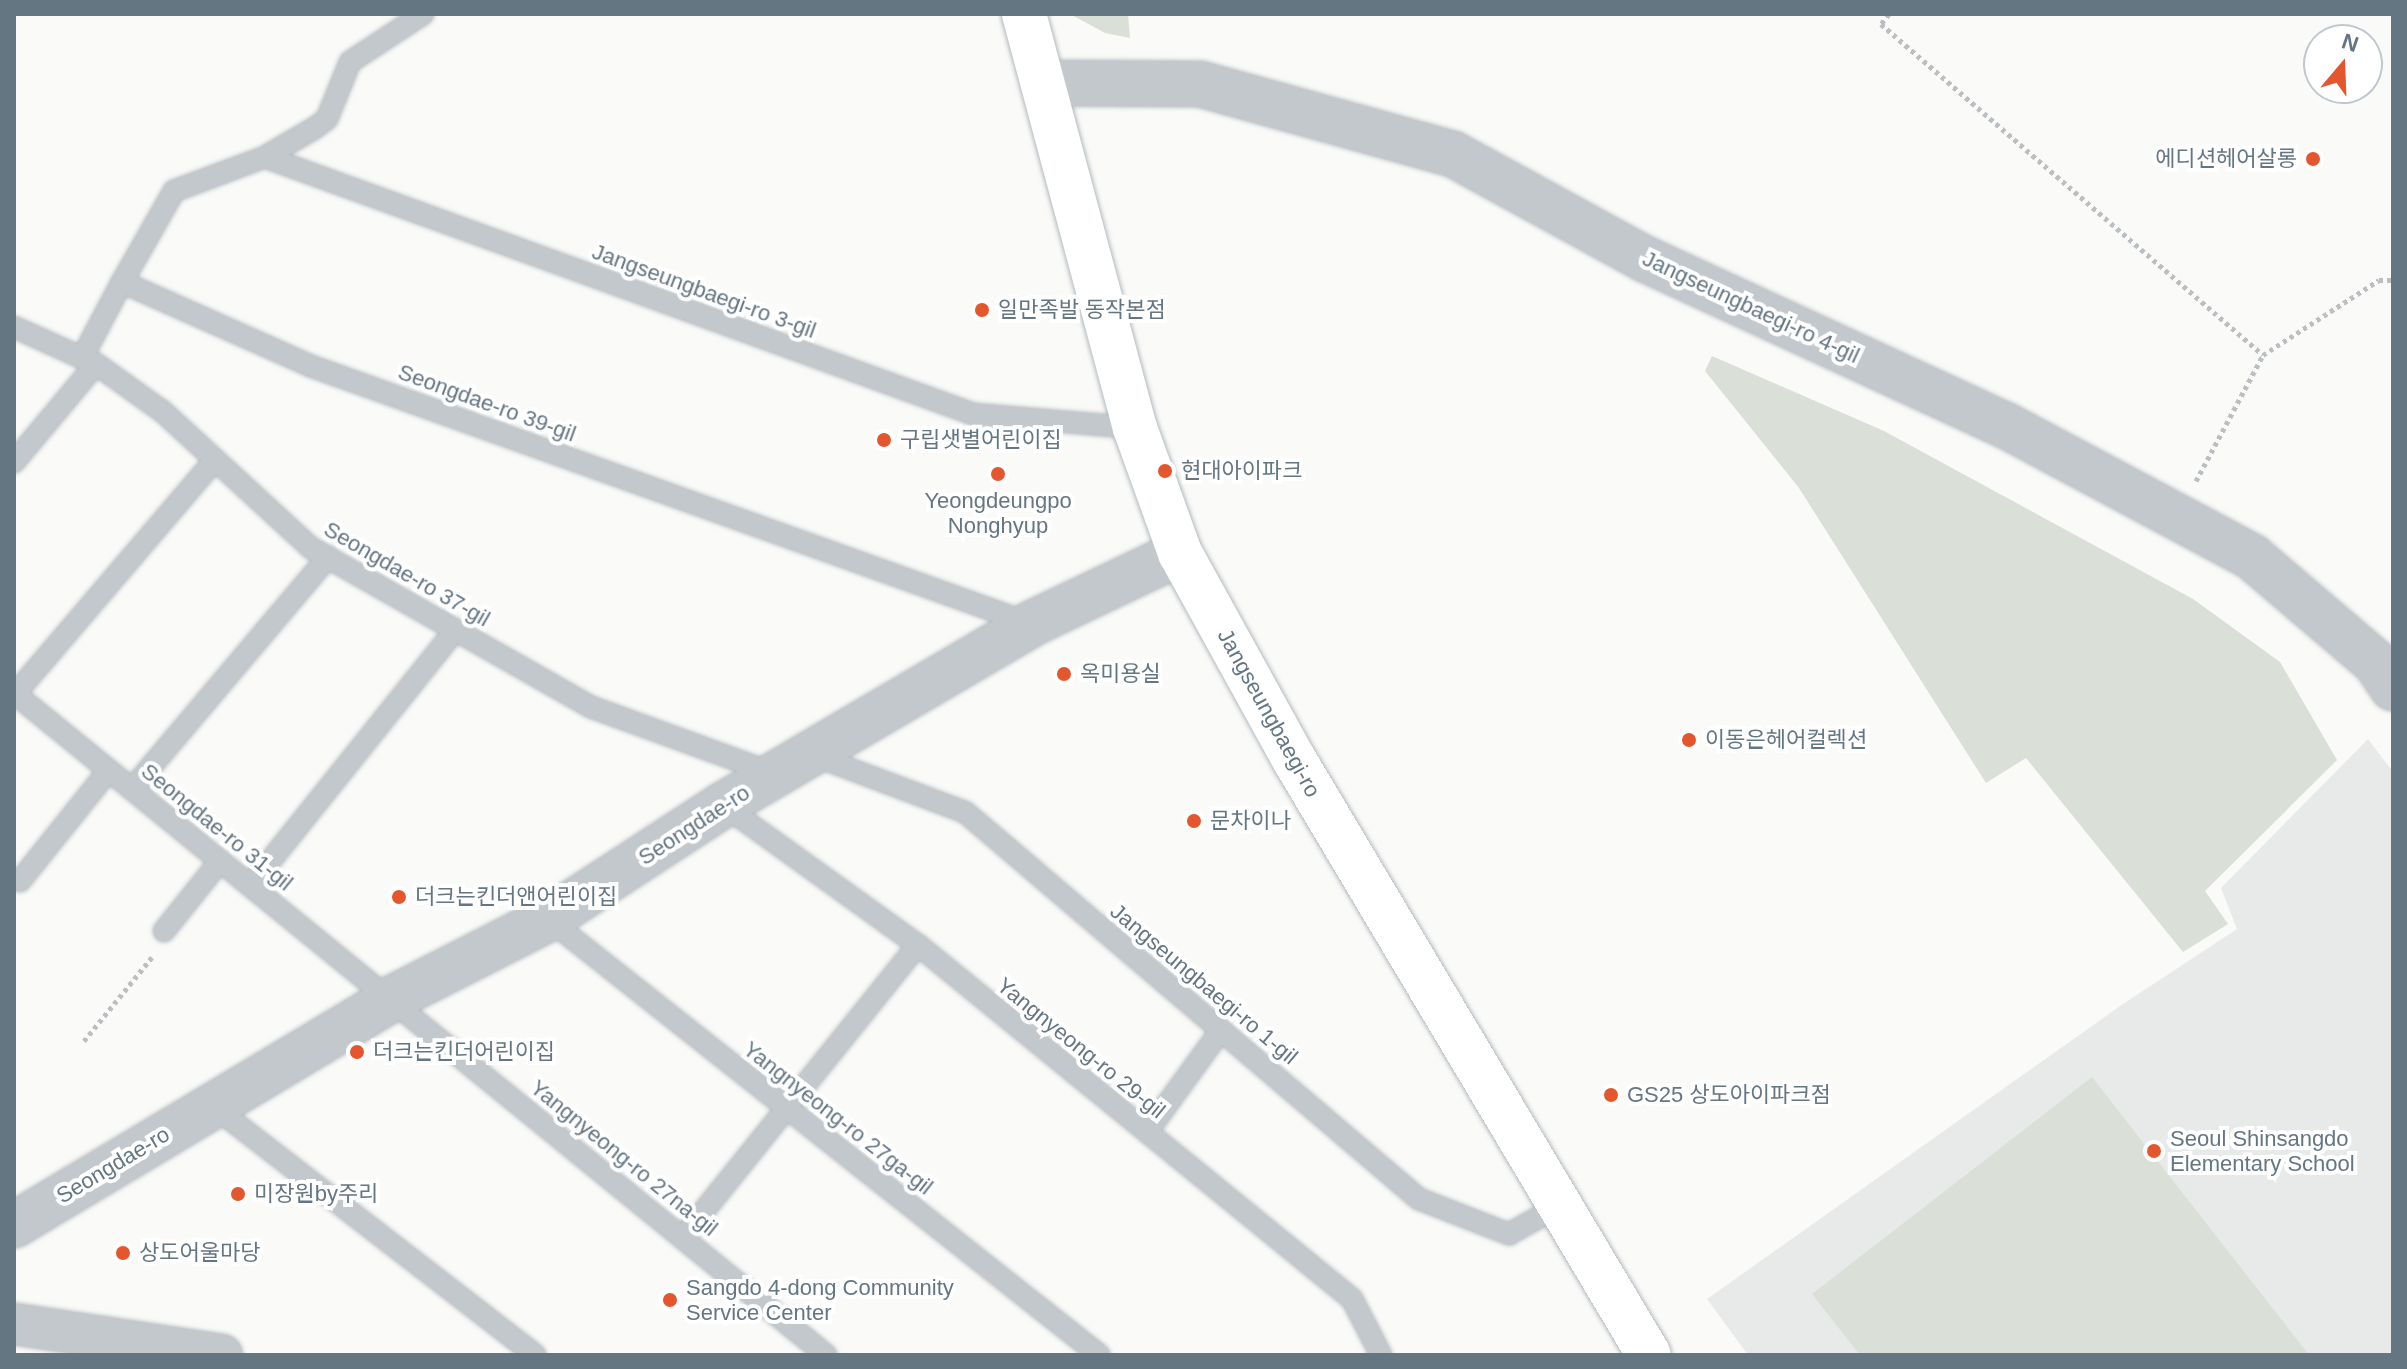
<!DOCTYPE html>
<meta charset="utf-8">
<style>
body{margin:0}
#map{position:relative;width:2407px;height:1369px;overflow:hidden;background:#fafaf8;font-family:Arial,"Noto Sans KR",sans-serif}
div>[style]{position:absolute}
.built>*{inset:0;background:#e8e9e9}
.green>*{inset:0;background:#dadfd7}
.path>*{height:5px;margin-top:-2.5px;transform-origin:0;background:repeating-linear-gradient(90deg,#bbbfc2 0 4px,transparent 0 8px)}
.roads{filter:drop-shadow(0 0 2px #b3babf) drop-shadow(0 0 2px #b3babf)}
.service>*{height:20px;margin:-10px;padding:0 10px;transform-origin:10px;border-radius:10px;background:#c3c8cc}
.minor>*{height:40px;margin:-20px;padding:0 20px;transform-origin:20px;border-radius:20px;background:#c3c8cc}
.tertiary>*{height:44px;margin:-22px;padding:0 22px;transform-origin:22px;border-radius:22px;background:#c3c8cc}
.secondary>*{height:44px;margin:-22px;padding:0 22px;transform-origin:22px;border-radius:22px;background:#fff}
.dots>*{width:22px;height:22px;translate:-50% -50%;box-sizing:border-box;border:4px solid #fff;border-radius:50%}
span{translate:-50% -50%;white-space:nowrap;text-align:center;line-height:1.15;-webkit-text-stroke:8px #fff;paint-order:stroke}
.poi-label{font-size:22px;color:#657683}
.right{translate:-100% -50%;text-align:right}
.left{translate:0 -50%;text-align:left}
.street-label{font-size:22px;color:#657683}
.frame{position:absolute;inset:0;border:16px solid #657683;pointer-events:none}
.north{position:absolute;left:2303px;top:24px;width:80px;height:80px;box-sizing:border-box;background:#fff;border:2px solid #c1c8cd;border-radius:50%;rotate:19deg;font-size:22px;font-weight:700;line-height:32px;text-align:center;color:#657683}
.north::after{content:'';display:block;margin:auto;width:28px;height:36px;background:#e4572e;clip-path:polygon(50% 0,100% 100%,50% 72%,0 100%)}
</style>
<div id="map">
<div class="built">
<div style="clip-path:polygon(2368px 739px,2393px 772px,2393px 1355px,1748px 1355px,1707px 1299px,2123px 1004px,2237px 929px,2221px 888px)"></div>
</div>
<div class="green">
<div style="clip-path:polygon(1070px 14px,1128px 14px,1130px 38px,1105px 33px)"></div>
<div style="clip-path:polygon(1712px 356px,1884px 431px,2193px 599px,2280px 662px,2337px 760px,2205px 891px,2228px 924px,2183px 952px,2026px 758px,1986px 783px,1799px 488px,1705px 371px)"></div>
<div style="clip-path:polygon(2092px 1077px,2309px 1355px,1860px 1355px,1812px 1294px)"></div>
</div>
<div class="path">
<div style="left:1889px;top:14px;width:13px;rotate:129deg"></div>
<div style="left:1881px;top:24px;width:505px;rotate:40.91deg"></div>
<div style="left:2196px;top:481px;width:143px;rotate:-62deg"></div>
<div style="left:2263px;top:355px;width:138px;rotate:-32.9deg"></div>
<div style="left:2379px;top:280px;width:14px"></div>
<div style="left:84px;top:1041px;width:108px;rotate:-51deg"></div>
</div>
<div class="roads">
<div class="service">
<div style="left:423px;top:14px;width:87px;rotate:146.7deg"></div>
<div style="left:350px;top:62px;width:61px;rotate:112deg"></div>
<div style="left:327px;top:119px;width:17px;rotate:144deg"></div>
<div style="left:313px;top:129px;width:56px;rotate:149.7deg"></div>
<div style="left:265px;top:157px;width:97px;rotate:159.5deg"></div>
<div style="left:174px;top:191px;width:105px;rotate:119.7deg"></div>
<div style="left:122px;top:282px;width:204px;rotate:24deg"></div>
<div style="left:308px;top:365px;width:768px;rotate:19.71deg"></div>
<div style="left:265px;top:157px;width:753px;rotate:19.95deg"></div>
<div style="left:973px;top:414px;width:163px;rotate:4.9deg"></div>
<div style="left:14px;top:327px;width:90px;rotate:24.3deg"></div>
<div style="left:96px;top:364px;width:81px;rotate:35.5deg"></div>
<div style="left:162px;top:411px;width:202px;rotate:42.6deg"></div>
<div style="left:311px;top:548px;width:322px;rotate:29.6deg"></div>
<div style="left:591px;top:707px;width:193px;rotate:20deg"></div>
<div style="left:82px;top:358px;width:86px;rotate:-62.2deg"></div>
<div style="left:14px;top:462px;width:128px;rotate:-50.1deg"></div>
<div style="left:14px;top:693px;width:1048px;rotate:39.19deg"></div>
<div style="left:15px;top:694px;width:308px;rotate:-49.5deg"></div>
<div style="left:813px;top:755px;width:162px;rotate:20.6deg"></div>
<div style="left:965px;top:812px;width:597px;rotate:40.45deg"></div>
<div style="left:1419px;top:1199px;width:97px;rotate:21.3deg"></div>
<div style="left:1509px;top:1234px;width:57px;rotate:-29.2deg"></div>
<div style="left:132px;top:789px;width:304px;rotate:-49.8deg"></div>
<div style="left:723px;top:805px;width:240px;rotate:35.7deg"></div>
<div style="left:918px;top:945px;width:560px;rotate:39.2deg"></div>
<div style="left:1352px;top:1299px;width:63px;rotate:62.6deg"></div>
<div style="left:20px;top:881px;width:142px;rotate:-51.3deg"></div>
<div style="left:251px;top:885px;width:327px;rotate:-51.3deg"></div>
<div style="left:548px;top:919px;width:703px;rotate:38.35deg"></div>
<div style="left:164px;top:931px;width:90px;rotate:-51.3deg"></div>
<div style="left:213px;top:1106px;width:407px;rotate:37.7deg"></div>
<div style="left:1147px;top:1132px;width:126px;rotate:-54deg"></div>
<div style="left:683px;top:1237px;width:375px;rotate:-51.2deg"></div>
</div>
<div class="minor">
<div style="left:14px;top:1324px;width:210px;rotate:8.5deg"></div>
</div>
<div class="tertiary">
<div style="left:1045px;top:83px;width:155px;rotate:0.4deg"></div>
<div style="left:1200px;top:84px;width:263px;rotate:15.5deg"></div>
<div style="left:1453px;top:154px;width:219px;rotate:28.7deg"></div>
<div style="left:1645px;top:259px;width:396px;rotate:24.8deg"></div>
<div style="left:2005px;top:425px;width:280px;rotate:28.1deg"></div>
<div style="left:2252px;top:557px;width:163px;rotate:40.5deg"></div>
<div style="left:2376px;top:663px;width:30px;rotate:56deg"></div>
<div style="left:14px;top:1225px;width:440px;rotate:-30.9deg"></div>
<div style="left:391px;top:999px;width:176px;rotate:-27deg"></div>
<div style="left:548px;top:919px;width:209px;rotate:-33.1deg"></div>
<div style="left:723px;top:805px;width:357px;rotate:-30.4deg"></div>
<div style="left:1031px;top:624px;width:165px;rotate:-25.5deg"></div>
</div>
<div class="secondary">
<div style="left:1024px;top:14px;width:429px;rotate:75deg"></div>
<div style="left:1135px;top:428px;width:133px;rotate:70.2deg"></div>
<div style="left:1180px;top:553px;width:238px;rotate:61.1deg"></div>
<div style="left:1295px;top:761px;width:691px;rotate:59.21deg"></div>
</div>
</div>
<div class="dots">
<div style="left:2313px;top:159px;background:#e4572e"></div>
<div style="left:982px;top:310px;background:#e4572e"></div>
<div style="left:884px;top:440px;background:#e4572e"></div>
<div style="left:1165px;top:471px;background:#e4572e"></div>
<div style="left:998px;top:474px;background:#e4572e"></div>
<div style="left:1064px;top:674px;background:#e4572e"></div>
<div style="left:1689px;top:740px;background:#e4572e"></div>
<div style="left:1194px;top:821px;background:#e4572e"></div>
<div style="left:399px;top:897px;background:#e4572e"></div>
<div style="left:357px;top:1052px;background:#e4572e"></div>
<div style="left:1611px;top:1095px;background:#e4572e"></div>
<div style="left:2154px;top:1151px;background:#e4572e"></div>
<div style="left:238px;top:1194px;background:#e4572e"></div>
<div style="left:123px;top:1253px;background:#e4572e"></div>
<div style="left:670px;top:1300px;background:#e4572e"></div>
</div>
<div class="poi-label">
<span class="right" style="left:2297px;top:159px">에디션헤어살롱</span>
<span class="left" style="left:998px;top:310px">일만족발 동작본점</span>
<span class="left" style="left:900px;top:440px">구립샛별어린이집</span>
<span class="left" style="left:1181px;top:471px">현대아이파크</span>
<span style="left:998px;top:513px">Yeongdeungpo<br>Nonghyup</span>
<span class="left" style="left:1080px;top:674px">옥미용실</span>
<span class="left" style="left:1705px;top:740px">이동은헤어컬렉션</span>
<span class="left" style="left:1210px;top:821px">문차이나</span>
<span class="left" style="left:415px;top:897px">더크는킨더앤어린이집</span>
<span class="left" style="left:373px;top:1052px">더크는킨더어린이집</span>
<span class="left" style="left:1627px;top:1095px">GS25 상도아이파크점</span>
<span class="left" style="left:2170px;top:1151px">Seoul Shinsangdo<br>Elementary School</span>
<span class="left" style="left:254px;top:1194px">미장원by주리</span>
<span class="left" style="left:139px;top:1253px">상도어울마당</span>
<span class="left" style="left:686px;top:1300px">Sangdo 4-dong Community<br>Service Center</span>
</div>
<div class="street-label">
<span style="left:704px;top:291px;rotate:20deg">Jangseungbaegi-ro 3-gil</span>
<span style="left:1751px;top:307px;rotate:25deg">Jangseungbaegi-ro 4-gil</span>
<span style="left:487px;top:403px;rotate:20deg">Seongdae-ro 39-gil</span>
<span style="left:407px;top:574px;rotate:30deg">Seongdae-ro 37-gil</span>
<span style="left:1269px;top:713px;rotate:61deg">Jangseungbaegi-ro</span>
<span style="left:694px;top:825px;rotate:-33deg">Seongdae-ro</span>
<span style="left:217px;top:827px;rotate:39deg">Seongdae-ro 31-gil</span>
<span style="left:1204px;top:984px;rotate:40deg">Jangseungbaegi-ro 1-gil</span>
<span style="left:1081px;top:1048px;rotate:39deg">Yangnyeong-ro 29-gil</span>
<span style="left:838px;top:1118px;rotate:38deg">Yangnyeong-ro 27ga-gil</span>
<span style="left:624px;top:1158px;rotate:39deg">Yangnyeong-ro 27na-gil</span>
<span style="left:113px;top:1165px;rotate:-31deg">Seongdae-ro</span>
</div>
<div class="frame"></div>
<div class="north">N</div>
</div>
